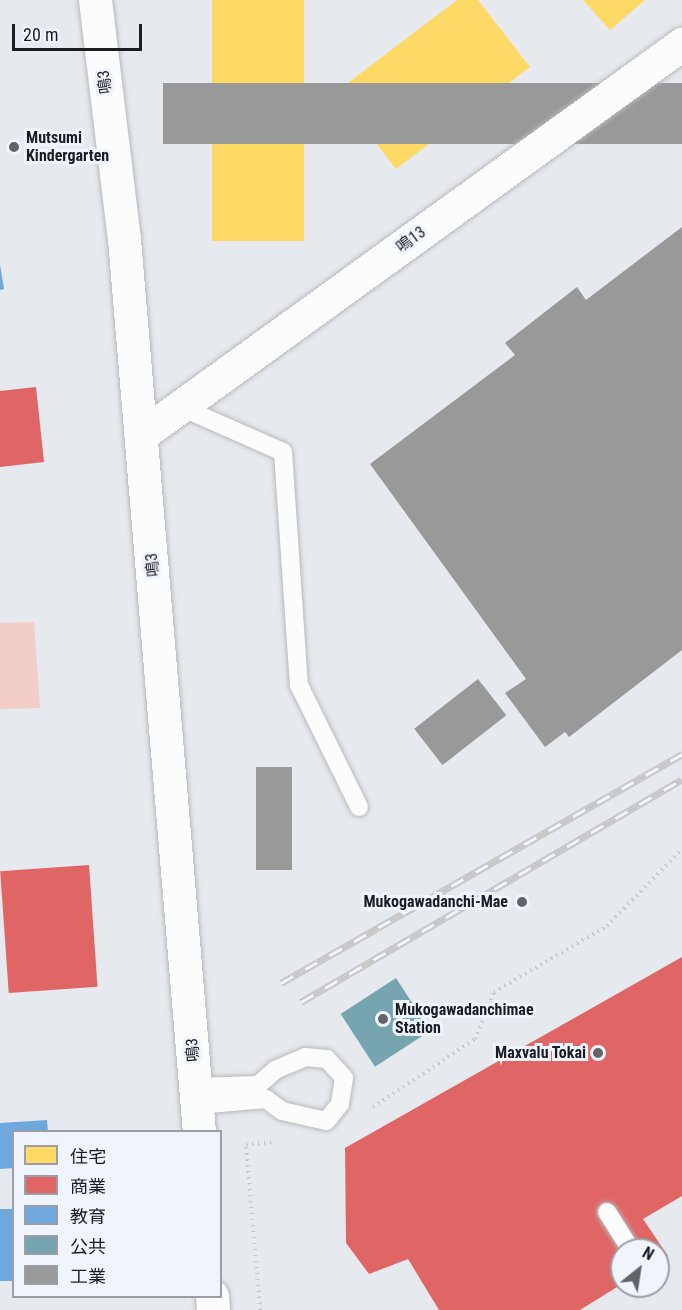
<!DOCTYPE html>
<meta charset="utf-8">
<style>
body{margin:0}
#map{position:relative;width:682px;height:1310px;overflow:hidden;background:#e6e9ed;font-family:"Roboto Condensed","Noto Sans JP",sans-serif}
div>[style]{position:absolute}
.green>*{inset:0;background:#f3cdca}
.homes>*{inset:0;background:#ffd966;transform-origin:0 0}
.shops>*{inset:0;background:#e06666;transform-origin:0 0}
.schools>*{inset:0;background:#6fa8dc;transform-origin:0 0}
.public>*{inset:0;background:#76a5af;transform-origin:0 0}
.industry>*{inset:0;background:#999;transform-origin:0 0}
.path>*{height:4px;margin-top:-2px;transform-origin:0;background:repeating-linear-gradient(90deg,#c7c8c9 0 1.5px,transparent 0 6px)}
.roads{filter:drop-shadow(0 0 2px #b8babd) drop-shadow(0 0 2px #b8babd)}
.lane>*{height:18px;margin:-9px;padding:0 9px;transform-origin:9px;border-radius:9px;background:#fbfcfc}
.street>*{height:33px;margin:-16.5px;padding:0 16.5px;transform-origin:16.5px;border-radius:16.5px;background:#fbfcfc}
.secondary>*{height:33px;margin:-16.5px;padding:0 16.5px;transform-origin:16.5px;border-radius:16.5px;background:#fbfcfc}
.rail>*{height:7px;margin-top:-3.5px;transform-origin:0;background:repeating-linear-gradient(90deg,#f0f5fd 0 14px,#c7c7c8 0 28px);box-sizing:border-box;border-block:2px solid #c7c7c8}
.dots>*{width:16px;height:16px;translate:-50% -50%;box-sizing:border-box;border:3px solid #f0f5fd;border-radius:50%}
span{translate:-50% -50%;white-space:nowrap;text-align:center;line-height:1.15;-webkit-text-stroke:6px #f0f5fd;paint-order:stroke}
.street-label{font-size:16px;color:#1b1d20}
.poi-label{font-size:16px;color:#1b1d20;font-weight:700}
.left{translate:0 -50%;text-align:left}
.right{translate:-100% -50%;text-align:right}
.legend{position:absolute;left:12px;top:1130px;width:210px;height:168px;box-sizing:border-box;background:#f0f5fd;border:2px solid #9b9fa5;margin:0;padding:8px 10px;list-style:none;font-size:18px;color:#1b1d20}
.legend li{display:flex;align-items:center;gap:12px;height:30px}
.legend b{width:30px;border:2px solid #9b9fa5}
.north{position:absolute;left:610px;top:1238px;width:60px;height:60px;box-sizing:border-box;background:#f0f5fd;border:2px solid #9b9fa5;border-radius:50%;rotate:30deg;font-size:16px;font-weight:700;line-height:24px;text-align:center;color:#1b1d20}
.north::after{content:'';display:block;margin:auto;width:21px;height:27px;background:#626468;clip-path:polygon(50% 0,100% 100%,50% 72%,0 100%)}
.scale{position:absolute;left:12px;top:24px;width:130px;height:27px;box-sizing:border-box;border:3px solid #1b1d20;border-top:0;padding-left:8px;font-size:18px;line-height:21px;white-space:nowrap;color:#1b1d20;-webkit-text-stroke:4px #f0f5fd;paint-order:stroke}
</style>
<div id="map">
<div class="green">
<div style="clip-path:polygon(34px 622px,40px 708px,0 709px,0 623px)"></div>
</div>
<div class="homes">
<div style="left:212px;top:0;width:92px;height:241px"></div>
<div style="clip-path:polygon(457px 0,478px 0,530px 67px,396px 169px,336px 92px)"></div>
<div style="clip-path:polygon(583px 0,645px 0,610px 30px)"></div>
</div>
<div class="shops">
<div style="clip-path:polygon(36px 387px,44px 462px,0 467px,0 391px)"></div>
<div style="left:89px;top:865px;width:122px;height:89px;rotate:86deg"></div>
<div style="clip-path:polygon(682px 957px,682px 1196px,643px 1219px,668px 1256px,658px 1262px,658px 1250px,622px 1250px,622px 1284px,580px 1310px,439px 1310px,408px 1259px,369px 1274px,346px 1243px,345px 1148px)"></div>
</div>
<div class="schools">
<div style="clip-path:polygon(0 265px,4px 289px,0 290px)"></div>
<div style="clip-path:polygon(47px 1120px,48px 1132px,14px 1132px,14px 1168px,0 1169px,0 1123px)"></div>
<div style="left:0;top:1209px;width:14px;height:72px"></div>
</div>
<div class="public">
<div style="left:396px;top:978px;width:63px;height:66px;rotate:57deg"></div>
</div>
<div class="industry">
<div style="left:682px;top:83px;width:61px;height:519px;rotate:90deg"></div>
<div style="clip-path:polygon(682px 227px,682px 650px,569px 737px,565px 732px,545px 747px,505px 693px,526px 679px,370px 464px,515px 355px,505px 343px,577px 287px,586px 300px)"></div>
<div style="left:478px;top:679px;width:46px;height:81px;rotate:52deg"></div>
<div style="left:256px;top:767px;width:36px;height:103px"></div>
</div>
<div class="path">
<div style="left:373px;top:1107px;width:123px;rotate:-33.7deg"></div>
<div style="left:475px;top:1039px;width:51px;rotate:-68deg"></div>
<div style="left:494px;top:992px;width:131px;rotate:-30.3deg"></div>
<div style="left:607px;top:926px;width:107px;rotate:-45.8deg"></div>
<div style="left:260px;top:1310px;width:167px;rotate:-94.8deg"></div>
<div style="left:246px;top:1144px;width:27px;rotate:-4deg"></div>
</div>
<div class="roads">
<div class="lane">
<div style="left:181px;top:407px;width:111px;rotate:23.8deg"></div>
<div style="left:283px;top:452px;width:234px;rotate:86.1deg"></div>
<div style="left:299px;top:685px;width:136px;rotate:63.8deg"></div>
<div style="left:196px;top:1087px;width:62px;rotate:-1.8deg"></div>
<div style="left:258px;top:1085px;width:23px;rotate:-41deg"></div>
<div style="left:275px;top:1070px;width:33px;rotate:-23deg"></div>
<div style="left:305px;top:1057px;width:22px;rotate:5deg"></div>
<div style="left:327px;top:1059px;width:25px;rotate:48deg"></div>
<div style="left:344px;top:1078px;width:26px;rotate:99deg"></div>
<div style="left:340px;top:1104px;width:22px;rotate:129deg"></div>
<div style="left:326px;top:1121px;width:45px;rotate:-167.2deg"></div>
<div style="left:282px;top:1111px;width:20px;rotate:-143deg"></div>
<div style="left:266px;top:1099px;width:69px;rotate:175deg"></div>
<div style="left:607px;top:1212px;width:45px;rotate:57.7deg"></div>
</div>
<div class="street">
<div style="left:141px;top:435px;width:668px;rotate:-35.86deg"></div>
</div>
<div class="secondary">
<div style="left:95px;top:0;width:241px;rotate:83.1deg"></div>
<div style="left:124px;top:239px;width:896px;rotate:85.2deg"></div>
<div style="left:212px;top:1296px;width:14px;rotate:86deg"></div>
</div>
</div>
<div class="rail">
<div style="left:281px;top:983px;width:462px;rotate:-29.7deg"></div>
<div style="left:301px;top:1002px;width:441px;rotate:-30.3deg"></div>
</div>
<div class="dots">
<div style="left:14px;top:147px;background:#626468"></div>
<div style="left:522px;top:902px;background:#626468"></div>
<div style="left:383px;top:1019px;background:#626468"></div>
<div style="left:598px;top:1053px;background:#626468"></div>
</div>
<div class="street-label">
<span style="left:105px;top:82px;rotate:-97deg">鳴3</span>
<span style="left:411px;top:240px;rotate:-36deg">鳴13</span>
<span style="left:153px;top:565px;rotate:-96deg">鳴3</span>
<span style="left:193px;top:1050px;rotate:-94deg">鳴3</span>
</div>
<div class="poi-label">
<span class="left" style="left:26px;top:147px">Mutsumi<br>Kindergarten</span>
<span class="right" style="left:508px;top:902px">Mukogawadanchi-Mae</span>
<span class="left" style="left:395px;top:1019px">Mukogawadanchimae<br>Station</span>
<span class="right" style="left:586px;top:1053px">Maxvalu Tokai</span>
</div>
<ul class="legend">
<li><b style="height:16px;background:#ffd966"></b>住宅</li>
<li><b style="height:16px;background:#e06666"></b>商業</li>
<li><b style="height:16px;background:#6fa8dc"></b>教育</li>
<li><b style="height:16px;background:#76a5af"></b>公共</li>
<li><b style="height:16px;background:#999"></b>工業</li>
</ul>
<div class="north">N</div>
<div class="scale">20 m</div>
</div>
